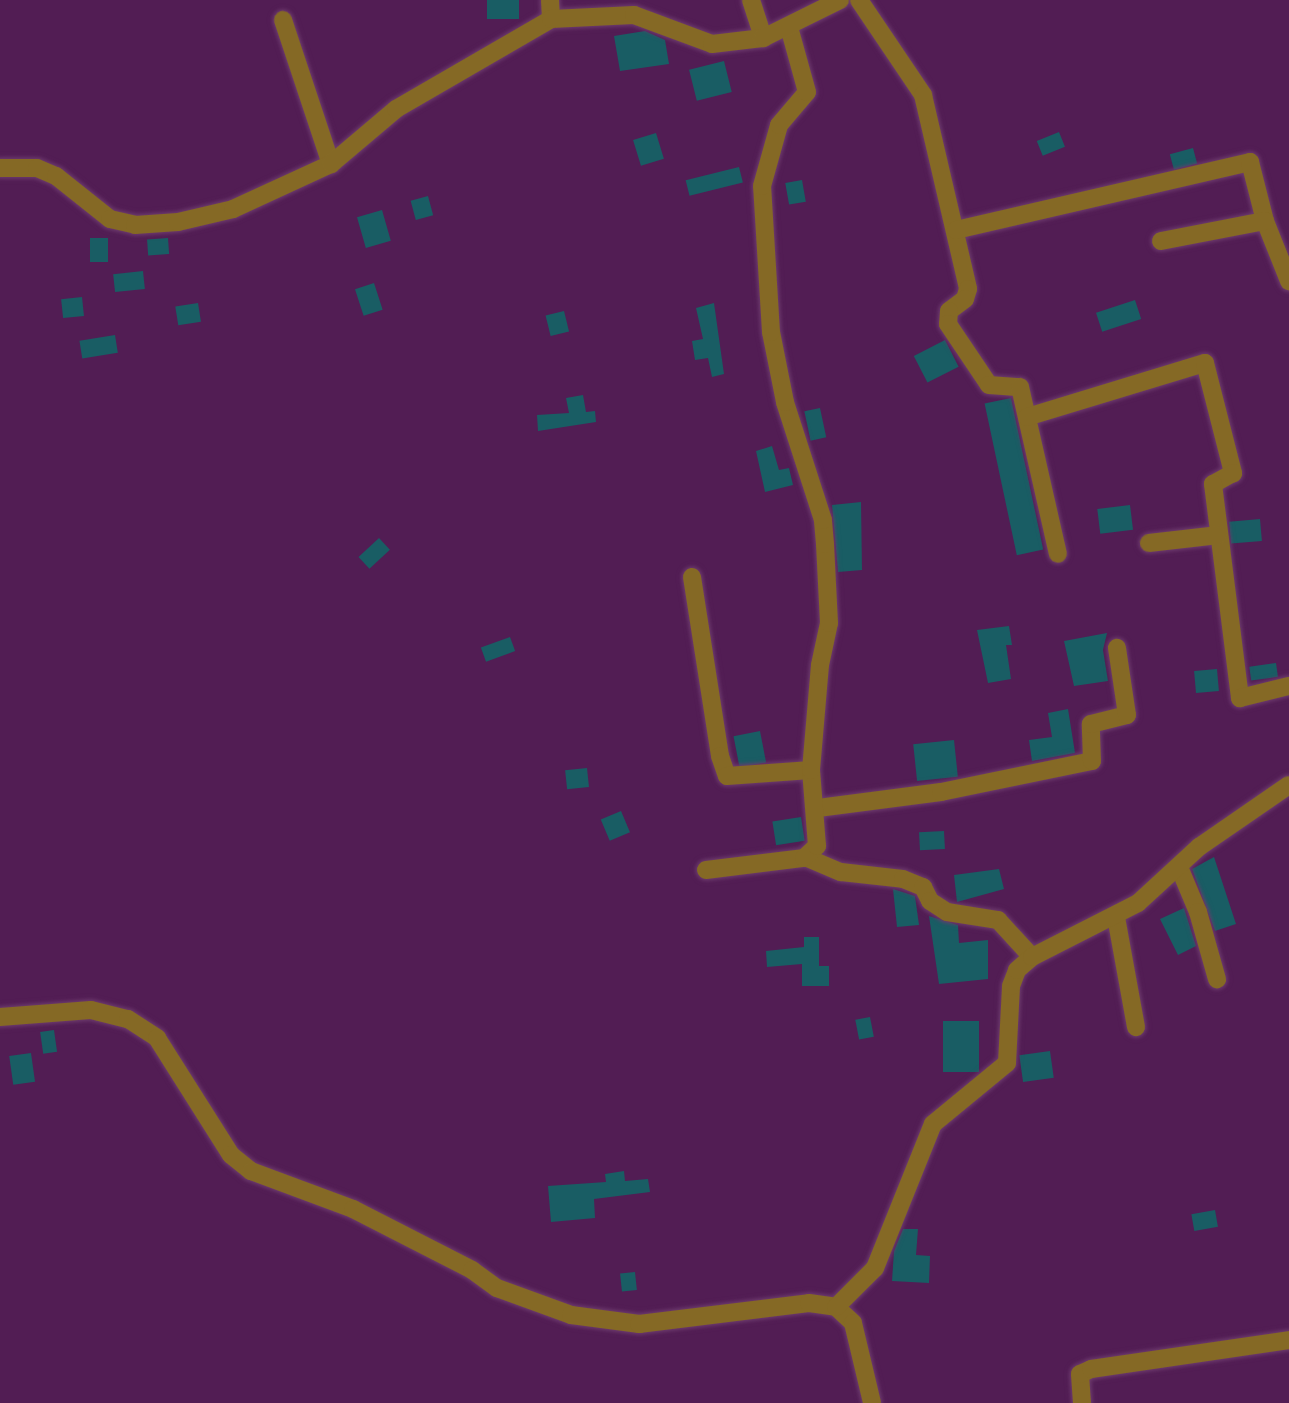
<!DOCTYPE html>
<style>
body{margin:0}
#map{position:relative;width:1289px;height:1403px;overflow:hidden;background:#521d54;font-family:Karla,sans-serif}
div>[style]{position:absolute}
.building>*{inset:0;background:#195d64;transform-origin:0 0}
.roads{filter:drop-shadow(0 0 2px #6d3b6e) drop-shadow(0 0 2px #6d3b6e)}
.minor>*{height:18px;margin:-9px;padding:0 9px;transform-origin:9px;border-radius:9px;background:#856925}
.tertiary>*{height:18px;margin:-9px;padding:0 9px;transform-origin:9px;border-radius:9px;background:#856925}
span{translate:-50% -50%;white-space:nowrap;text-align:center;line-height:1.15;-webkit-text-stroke:6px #2b142c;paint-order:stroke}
</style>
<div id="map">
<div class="building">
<div style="left:487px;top:0;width:32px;height:19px"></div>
<div style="clip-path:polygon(645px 31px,665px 40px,669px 64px,620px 71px,614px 36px)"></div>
<div style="left:724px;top:61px;width:32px;height:36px;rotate:76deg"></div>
<div style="left:1059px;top:132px;width:16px;height:24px;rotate:68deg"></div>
<div style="left:656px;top:133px;width:27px;height:24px;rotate:73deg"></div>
<div style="left:1193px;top:148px;width:16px;height:24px;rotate:75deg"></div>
<div style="left:739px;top:167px;width:16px;height:55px;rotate:76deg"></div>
<div style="left:802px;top:180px;width:22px;height:17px;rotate:80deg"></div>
<div style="left:428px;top:196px;width:20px;height:18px;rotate:75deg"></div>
<div style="left:382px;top:210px;width:32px;height:26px;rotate:74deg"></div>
<div style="left:90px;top:238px;width:18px;height:24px"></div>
<div style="left:168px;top:238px;width:16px;height:21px;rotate:86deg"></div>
<div style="left:143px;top:271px;width:18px;height:30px;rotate:84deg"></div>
<div style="left:374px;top:283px;width:28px;height:20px;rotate:72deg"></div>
<div style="left:82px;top:297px;width:19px;height:21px;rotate:84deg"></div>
<div style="left:1135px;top:300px;width:20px;height:41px;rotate:72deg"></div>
<div style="left:198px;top:303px;width:19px;height:23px;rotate:81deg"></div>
<div style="clip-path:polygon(714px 303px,724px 374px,712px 377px,708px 358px,695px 360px,692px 341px,703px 339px,696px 308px)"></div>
<div style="left:564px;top:311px;width:21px;height:19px;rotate:76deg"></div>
<div style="left:115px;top:335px;width:18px;height:36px;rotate:81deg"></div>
<div style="left:945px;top:340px;width:30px;height:35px;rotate:63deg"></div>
<div style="clip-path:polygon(583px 395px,586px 412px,595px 411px,596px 422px,538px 431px,537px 415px,569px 413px,566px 398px)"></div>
<div style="left:1011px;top:398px;width:155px;height:27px;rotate:78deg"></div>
<div style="left:820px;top:408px;width:30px;height:16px;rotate:78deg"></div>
<div style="clip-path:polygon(772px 446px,779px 470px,789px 468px,793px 485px,765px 492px,756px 451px)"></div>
<div style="clip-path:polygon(861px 502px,862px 570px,838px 572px,832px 505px)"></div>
<div style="left:1130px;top:505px;width:25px;height:33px;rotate:83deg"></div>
<div style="left:1260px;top:519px;width:22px;height:31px;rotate:85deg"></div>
<div style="left:379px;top:538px;width:16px;height:28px;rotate:47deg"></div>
<div style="clip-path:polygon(1009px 626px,1012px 645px,1006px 645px,1011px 679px,988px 683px,977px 630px)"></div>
<div style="clip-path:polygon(1107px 633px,1103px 650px,1108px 681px,1074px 686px,1064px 641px)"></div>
<div style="left:510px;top:637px;width:15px;height:31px;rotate:70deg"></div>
<div style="left:1276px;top:663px;width:14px;height:27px;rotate:82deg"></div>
<div style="left:1217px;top:669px;width:22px;height:23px;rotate:85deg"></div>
<div style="clip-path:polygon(1068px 709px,1075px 753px,1032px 761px,1029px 740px,1052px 737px,1048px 713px)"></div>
<div style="left:760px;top:731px;width:32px;height:27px;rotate:79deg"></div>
<div style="left:954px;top:740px;width:37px;height:41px;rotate:84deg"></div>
<div style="left:587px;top:768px;width:19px;height:22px;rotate:84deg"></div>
<div style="left:621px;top:811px;width:23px;height:22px;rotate:67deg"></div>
<div style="left:801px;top:817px;width:24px;height:29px;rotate:81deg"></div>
<div style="left:944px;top:831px;width:18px;height:25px;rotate:87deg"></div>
<div style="clip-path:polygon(1214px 857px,1236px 924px,1215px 931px,1192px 869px)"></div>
<div style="clip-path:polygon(999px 869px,1004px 889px,957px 902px,954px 875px)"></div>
<div style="clip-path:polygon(893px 889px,915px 896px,919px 925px,897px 927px)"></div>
<div style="clip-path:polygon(1184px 908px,1196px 946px,1178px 955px,1160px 919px)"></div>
<div style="clip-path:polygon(929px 916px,958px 925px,959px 943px,988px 940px,988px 979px,939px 984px)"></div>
<div style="clip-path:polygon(804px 937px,819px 937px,819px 966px,829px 966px,829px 986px,802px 986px,802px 964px,767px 967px,766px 951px,804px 947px)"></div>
<div style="left:870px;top:1017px;width:20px;height:15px;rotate:79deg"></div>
<div style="left:943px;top:1021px;width:36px;height:51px"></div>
<div style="left:54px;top:1030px;width:22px;height:14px;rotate:82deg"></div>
<div style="left:1050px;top:1051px;width:27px;height:31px;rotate:82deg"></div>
<div style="left:31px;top:1053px;width:29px;height:22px;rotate:82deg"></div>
<div style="clip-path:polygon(624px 1171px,625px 1181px,648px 1179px,650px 1192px,594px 1199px,595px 1218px,551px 1222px,548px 1186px,606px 1182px,605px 1174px)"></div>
<div style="left:1215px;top:1210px;width:17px;height:24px;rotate:80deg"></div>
<div style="clip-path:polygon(903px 1229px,918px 1229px,916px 1255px,930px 1256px,929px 1283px,892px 1281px,894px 1251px)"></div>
<div style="left:635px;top:1272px;width:18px;height:15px;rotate:84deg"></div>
</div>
<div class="roads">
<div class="minor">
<div style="left:550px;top:0;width:19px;rotate:87deg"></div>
<div style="left:751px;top:0;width:40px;rotate:72deg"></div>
<div style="left:859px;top:0;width:115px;rotate:56deg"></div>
<div style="left:923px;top:95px;width:199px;rotate:76.9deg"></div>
<div style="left:968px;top:289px;width:10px;rotate:107deg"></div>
<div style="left:965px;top:299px;width:20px;rotate:143deg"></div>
<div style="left:949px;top:311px;width:13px;rotate:94deg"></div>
<div style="left:948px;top:324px;width:73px;rotate:56.1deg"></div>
<div style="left:989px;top:385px;width:31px;rotate:4deg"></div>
<div style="left:1020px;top:387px;width:171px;rotate:77.2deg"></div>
<div style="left:283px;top:20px;width:152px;rotate:71.6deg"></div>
<div style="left:956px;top:230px;width:302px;rotate:-13deg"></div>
<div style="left:1250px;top:162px;width:61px;rotate:75.7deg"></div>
<div style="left:1265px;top:221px;width:65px;rotate:68.2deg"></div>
<div style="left:1161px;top:241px;width:106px;rotate:-10.9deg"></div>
<div style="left:1027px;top:417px;width:186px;rotate:-16.9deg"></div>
<div style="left:1205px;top:363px;width:114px;rotate:75.7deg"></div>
<div style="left:1233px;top:473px;width:23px;rotate:151deg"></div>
<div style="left:1213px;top:484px;width:216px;rotate:82.8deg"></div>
<div style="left:1240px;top:698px;width:50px;rotate:-13.8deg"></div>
<div style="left:1149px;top:543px;width:70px;rotate:-6.5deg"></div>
<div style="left:692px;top:577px;width:181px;rotate:81.1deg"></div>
<div style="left:720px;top:756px;width:21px;rotate:71deg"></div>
<div style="left:727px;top:776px;width:84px;rotate:-4.1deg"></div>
<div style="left:818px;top:808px;width:124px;rotate:-7.4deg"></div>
<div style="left:941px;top:792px;width:154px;rotate:-11.6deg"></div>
<div style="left:1092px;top:761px;width:37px;rotate:-92deg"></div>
<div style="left:1091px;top:724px;width:37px;rotate:-14deg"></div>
<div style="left:1127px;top:715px;width:68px;rotate:-98.5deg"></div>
<div style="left:805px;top:857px;width:39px;rotate:23deg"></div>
<div style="left:841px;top:872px;width:62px;rotate:6.4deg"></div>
<div style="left:903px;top:879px;width:22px;rotate:22deg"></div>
<div style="left:923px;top:887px;width:16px;rotate:63deg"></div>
<div style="left:930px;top:901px;width:20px;rotate:33deg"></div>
<div style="left:947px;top:912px;width:52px;rotate:8.9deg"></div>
<div style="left:998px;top:920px;width:50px;rotate:47.4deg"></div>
<div style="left:1179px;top:867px;width:49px;rotate:67.1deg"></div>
<div style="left:1198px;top:912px;width:70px;rotate:74.2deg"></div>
<div style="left:706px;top:870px;width:99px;rotate:-7deg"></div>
<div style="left:804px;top:858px;width:18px;rotate:-43deg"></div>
<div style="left:817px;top:846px;width:76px;rotate:-94.5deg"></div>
<div style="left:811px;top:770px;width:105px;rotate:-85.1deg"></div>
<div style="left:820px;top:665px;width:43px;rotate:-77.9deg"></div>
<div style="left:829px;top:623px;width:79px;rotate:-92.9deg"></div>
<div style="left:825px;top:544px;width:24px;rotate:-95deg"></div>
<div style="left:823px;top:520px;width:124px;rotate:-107.9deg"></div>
<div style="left:785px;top:402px;width:71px;rotate:-101.3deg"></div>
<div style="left:771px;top:332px;width:146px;rotate:-93.5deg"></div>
<div style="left:762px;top:186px;width:63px;rotate:-74.4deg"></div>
<div style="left:779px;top:125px;width:43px;rotate:-49.7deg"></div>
<div style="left:807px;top:92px;width:67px;rotate:-105.5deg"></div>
<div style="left:1116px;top:917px;width:112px;rotate:79.7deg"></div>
<div style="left:0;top:1017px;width:91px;rotate:-4.4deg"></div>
<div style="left:91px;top:1010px;width:38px;rotate:14deg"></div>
<div style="left:128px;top:1019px;width:35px;rotate:33deg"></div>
<div style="left:157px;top:1038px;width:138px;rotate:57.7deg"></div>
<div style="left:231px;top:1155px;width:26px;rotate:39deg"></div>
<div style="left:251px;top:1171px;width:109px;rotate:20.4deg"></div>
<div style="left:353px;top:1209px;width:134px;rotate:27.1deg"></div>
<div style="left:472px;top:1270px;width:31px;rotate:36deg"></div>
<div style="left:497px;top:1288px;width:79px;rotate:20deg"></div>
<div style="left:571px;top:1315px;width:69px;rotate:7.5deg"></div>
<div style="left:639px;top:1324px;width:171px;rotate:-7deg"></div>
<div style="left:809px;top:1303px;width:27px;rotate:8deg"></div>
<div style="left:836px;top:1307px;width:23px;rotate:43deg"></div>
<div style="left:853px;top:1323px;width:82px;rotate:76.6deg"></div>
<div style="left:836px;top:1307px;width:55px;rotate:-45deg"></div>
<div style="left:875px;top:1268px;width:155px;rotate:-68.1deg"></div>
<div style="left:933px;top:1124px;width:96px;rotate:-39.5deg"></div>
<div style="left:1007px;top:1063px;width:77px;rotate:-87deg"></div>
<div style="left:1011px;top:986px;width:17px;rotate:-69deg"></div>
<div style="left:1017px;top:970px;width:20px;rotate:-41deg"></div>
<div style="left:1032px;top:957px;width:119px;rotate:-27deg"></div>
<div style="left:1138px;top:903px;width:83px;rotate:-42.6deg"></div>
<div style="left:1199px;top:847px;width:109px;rotate:-34.6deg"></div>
<div style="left:1082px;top:1403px;width:29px;rotate:-94deg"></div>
<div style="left:1080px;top:1374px;width:12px;rotate:-24deg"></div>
<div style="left:1091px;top:1369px;width:200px;rotate:-8.3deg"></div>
</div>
<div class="tertiary">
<div style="left:0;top:168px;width:37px"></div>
<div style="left:37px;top:168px;width:21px;rotate:23deg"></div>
<div style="left:56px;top:176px;width:69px;rotate:38.5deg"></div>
<div style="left:110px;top:219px;width:26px;rotate:13deg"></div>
<div style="left:135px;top:225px;width:43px;rotate:-4deg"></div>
<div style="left:178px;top:222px;width:57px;rotate:-13.3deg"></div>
<div style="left:233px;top:209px;width:108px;rotate:-24.7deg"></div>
<div style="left:331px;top:164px;width:85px;rotate:-40.2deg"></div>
<div style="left:396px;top:109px;width:179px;rotate:-30.1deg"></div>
<div style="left:551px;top:19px;width:83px;rotate:-2.8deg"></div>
<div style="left:634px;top:15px;width:83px;rotate:20.4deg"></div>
<div style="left:712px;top:44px;width:51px;rotate:-6.7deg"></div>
<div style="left:763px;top:38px;width:86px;rotate:-26.3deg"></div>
</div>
</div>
</div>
